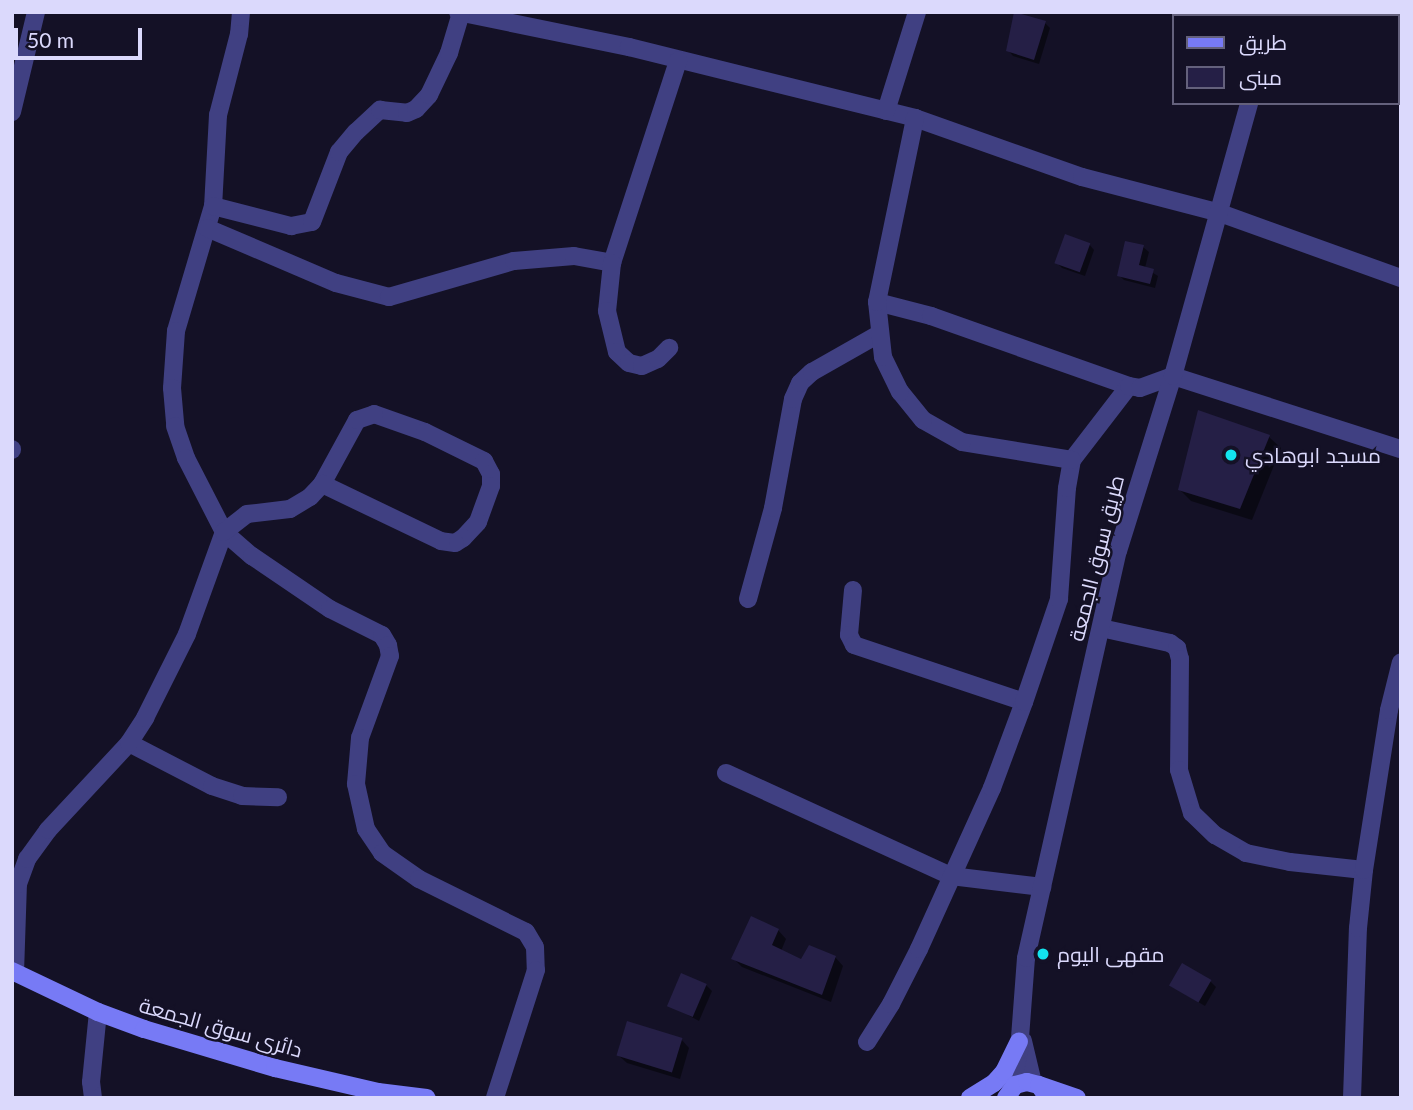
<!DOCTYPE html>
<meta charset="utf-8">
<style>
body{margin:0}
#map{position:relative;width:1413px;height:1110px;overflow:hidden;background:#141126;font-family:Lato,Cairo,sans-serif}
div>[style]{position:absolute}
.shadow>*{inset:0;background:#0007}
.building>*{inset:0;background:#251f46;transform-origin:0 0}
.minor>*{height:18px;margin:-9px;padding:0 9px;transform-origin:9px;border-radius:9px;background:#404082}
.tertiary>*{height:18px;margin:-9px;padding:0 9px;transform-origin:9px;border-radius:9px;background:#404082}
.secondary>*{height:18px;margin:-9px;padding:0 9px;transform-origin:9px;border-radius:9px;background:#777af5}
.dots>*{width:19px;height:19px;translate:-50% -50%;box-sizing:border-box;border:4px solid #141126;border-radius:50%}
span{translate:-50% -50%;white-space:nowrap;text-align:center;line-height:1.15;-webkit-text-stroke:5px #141126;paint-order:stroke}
.poi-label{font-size:21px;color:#dbd9fc}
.left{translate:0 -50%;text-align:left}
.street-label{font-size:21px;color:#dbd9fc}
.frame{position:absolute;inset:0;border:14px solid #dbd9fc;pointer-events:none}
.legend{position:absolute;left:1172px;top:14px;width:228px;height:91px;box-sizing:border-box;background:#141126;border:2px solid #64617c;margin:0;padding:9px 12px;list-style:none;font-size:21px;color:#dbd9fc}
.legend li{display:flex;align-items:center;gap:14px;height:35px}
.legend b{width:35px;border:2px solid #64617c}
.scale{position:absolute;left:14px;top:28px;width:128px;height:32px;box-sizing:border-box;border:4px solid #dbd9fc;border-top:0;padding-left:9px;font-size:21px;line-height:24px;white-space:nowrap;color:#dbd9fc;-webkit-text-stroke:5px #141126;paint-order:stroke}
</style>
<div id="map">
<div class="shadow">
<div style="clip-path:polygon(1214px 12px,1234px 12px,1233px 16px)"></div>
<div style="clip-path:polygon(1045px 23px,1050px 28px,1039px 64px,1013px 56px,1008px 50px)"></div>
<div style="clip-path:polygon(1089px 244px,1094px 250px,1085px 276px,1062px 268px,1057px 263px)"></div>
<div style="clip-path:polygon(1143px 247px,1149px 252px,1145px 268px,1158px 276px,1155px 288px,1124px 280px,1119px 275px)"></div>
<div style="clip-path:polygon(1269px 437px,1281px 448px,1252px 520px,1191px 501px,1179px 489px)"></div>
<div style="clip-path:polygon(778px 930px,786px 939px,781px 951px,802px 962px,835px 957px,843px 966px,831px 1002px,742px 967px,733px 958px)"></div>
<div style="clip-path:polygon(1210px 981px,1216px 987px,1205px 1006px,1171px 986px)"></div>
<div style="clip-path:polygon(706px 985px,712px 991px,699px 1021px,669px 1005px)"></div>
<div style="clip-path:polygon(681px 1039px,689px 1048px,680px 1079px,627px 1063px,618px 1055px)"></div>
</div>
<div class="building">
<div style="clip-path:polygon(1014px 12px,1046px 21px,1034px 60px,1006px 51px)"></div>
<div style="left:1065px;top:234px;width:27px;height:31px;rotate:20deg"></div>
<div style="clip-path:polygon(1125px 241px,1144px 245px,1139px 265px,1154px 269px,1150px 284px,1117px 276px)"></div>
<div style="clip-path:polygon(1198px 410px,1270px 435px,1240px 509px,1178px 490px)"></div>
<div style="clip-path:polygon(751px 916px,779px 929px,772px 945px,801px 959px,809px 945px,836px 956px,822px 995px,731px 959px)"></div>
<div style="left:1182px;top:963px;width:34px;height:26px;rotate:30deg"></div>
<div style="left:681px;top:973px;width:28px;height:36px;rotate:23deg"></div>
<div style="left:627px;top:1021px;width:58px;height:36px;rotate:17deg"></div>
</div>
<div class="minor">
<div style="left:241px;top:12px;width:22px;rotate:95deg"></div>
<div style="left:239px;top:34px;width:84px;rotate:104.5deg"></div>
<div style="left:218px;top:115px;width:91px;rotate:93.1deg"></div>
<div style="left:213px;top:206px;width:130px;rotate:106.5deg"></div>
<div style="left:176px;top:331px;width:57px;rotate:94deg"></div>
<div style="left:172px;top:388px;width:38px;rotate:85deg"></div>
<div style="left:175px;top:426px;width:34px;rotate:71deg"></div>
<div style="left:186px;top:458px;width:83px;rotate:62.8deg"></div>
<div style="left:224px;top:532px;width:37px;rotate:41deg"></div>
<div style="left:252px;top:556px;width:94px;rotate:34.2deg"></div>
<div style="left:330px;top:609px;width:58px;rotate:26.6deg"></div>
<div style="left:382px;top:635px;width:12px;rotate:59deg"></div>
<div style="left:388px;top:645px;width:11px;rotate:80deg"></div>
<div style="left:390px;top:656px;width:87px;rotate:110.1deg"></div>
<div style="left:360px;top:738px;width:46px;rotate:95deg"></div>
<div style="left:356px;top:784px;width:46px;rotate:77.5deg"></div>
<div style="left:366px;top:829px;width:29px;rotate:56deg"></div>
<div style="left:382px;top:853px;width:45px;rotate:35.1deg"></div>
<div style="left:419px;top:879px;width:119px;rotate:26.4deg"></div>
<div style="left:526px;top:932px;width:17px;rotate:59deg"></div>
<div style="left:535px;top:947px;width:23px;rotate:88deg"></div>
<div style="left:536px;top:970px;width:134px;rotate:107.8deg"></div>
<div style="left:458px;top:12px;width:175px;rotate:11.6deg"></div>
<div style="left:629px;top:47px;width:295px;rotate:13.9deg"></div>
<div style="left:915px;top:118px;width:177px;rotate:19.5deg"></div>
<div style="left:1082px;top:177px;width:143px;rotate:14.6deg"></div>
<div style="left:1220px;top:213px;width:192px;rotate:19.8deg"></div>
<div style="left:1283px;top:12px;width:8px;rotate:30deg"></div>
<div style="left:1397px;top:73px;width:4px;rotate:27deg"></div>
<div style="left:886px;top:111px;width:104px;rotate:-72.6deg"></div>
<div style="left:12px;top:112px;width:103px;rotate:-76.5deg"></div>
<div style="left:213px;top:206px;width:81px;rotate:14.4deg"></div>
<div style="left:291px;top:226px;width:21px;rotate:-11deg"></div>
<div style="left:312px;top:222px;width:75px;rotate:-68.9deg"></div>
<div style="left:339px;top:152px;width:26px;rotate:-50deg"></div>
<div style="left:356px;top:132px;width:33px;rotate:-43deg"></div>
<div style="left:380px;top:110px;width:27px;rotate:6deg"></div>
<div style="left:407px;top:113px;width:10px;rotate:-24deg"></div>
<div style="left:416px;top:109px;width:19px;rotate:-47deg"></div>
<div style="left:429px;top:95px;width:47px;rotate:-64.5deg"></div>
<div style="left:449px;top:53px;width:42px;rotate:-73.3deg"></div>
<div style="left:207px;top:228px;width:140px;rotate:23.1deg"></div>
<div style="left:336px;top:283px;width:55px;rotate:14.8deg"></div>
<div style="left:389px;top:297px;width:130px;rotate:-16.1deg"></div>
<div style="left:514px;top:261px;width:60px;rotate:-4.8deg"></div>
<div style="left:574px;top:256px;width:39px;rotate:10deg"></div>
<div style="left:612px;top:263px;width:213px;rotate:-71.9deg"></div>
<div style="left:612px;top:263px;width:48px;rotate:95.9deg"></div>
<div style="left:607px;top:311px;width:42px;rotate:76.3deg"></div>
<div style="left:617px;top:352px;width:16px;rotate:43deg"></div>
<div style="left:629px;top:363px;width:13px;rotate:13deg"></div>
<div style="left:642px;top:366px;width:17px;rotate:-24deg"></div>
<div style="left:658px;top:359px;width:16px;rotate:-45deg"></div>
<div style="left:877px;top:302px;width:56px;rotate:14.5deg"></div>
<div style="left:931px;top:316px;width:210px;rotate:19.5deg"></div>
<div style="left:374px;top:414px;width:54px;rotate:19.4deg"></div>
<div style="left:425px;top:432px;width:66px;rotate:26.2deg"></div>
<div style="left:484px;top:461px;width:15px;rotate:62deg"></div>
<div style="left:491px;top:474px;width:12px;rotate:90deg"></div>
<div style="left:491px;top:486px;width:38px;rotate:110deg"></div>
<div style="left:478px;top:522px;width:22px;rotate:133deg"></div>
<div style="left:463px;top:538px;width:9px;rotate:148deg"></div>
<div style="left:455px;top:543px;width:14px;rotate:-172deg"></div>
<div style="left:441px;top:541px;width:132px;rotate:-154.4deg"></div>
<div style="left:322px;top:484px;width:73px;rotate:-61.3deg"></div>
<div style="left:357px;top:420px;width:18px;rotate:-19deg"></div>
<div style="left:12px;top:449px;width:1px;rotate:90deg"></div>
<div style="left:1072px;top:460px;width:93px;rotate:-52.4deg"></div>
<div style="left:1129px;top:386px;width:11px;rotate:10deg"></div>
<div style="left:1140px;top:388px;width:35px;rotate:-20deg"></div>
<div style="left:1173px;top:376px;width:239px;rotate:17.8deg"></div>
<div style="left:853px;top:590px;width:45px;rotate:95.1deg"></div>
<div style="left:849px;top:635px;width:11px;rotate:63deg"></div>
<div style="left:854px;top:645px;width:179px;rotate:18.5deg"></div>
<div style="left:748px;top:599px;width:94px;rotate:-74.6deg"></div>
<div style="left:773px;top:508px;width:111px;rotate:-79.6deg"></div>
<div style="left:793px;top:399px;width:17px;rotate:-66deg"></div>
<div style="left:800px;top:383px;width:16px;rotate:-43deg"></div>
<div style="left:812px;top:372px;width:77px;rotate:-29.6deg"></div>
<div style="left:1101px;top:628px;width:71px;rotate:12.3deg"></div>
<div style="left:1170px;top:643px;width:9px;rotate:36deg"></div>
<div style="left:1177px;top:648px;width:11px;rotate:75deg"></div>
<div style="left:1180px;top:659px;width:111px;rotate:90.5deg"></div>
<div style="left:1179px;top:770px;width:45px;rotate:73.2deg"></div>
<div style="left:1192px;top:813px;width:32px;rotate:44deg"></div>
<div style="left:1215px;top:835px;width:36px;rotate:30deg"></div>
<div style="left:1246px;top:853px;width:45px;rotate:11.6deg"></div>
<div style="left:1290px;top:862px;width:74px;rotate:6.2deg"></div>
<div style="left:129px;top:743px;width:93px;rotate:27.4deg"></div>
<div style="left:212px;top:786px;width:32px;rotate:18deg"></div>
<div style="left:242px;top:796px;width:36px;rotate:2deg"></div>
<div style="left:726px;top:773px;width:247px;rotate:24.6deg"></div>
<div style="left:951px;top:876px;width:92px;rotate:6.9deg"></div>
<div style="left:15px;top:973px;width:89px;rotate:-88.1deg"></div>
<div style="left:18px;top:884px;width:27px;rotate:-70deg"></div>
<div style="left:27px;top:859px;width:36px;rotate:-54deg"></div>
<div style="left:48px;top:830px;width:119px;rotate:-47deg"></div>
<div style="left:129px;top:743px;width:30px;rotate:-57deg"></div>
<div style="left:145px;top:718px;width:94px;rotate:-63.4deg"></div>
<div style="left:187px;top:634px;width:109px;rotate:-70.1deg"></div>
<div style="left:224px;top:532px;width:29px;rotate:-38deg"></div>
<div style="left:247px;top:514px;width:43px;rotate:-6.6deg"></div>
<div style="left:290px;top:509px;width:23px;rotate:-31deg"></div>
<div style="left:310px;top:497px;width:18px;rotate:-47deg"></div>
<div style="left:867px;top:1042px;width:45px;rotate:-57.7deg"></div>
<div style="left:891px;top:1004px;width:62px;rotate:-63deg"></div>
<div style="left:919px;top:949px;width:177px;rotate:-65.6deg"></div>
<div style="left:992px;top:788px;width:92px;rotate:-69.6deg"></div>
<div style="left:1024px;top:702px;width:109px;rotate:-71.2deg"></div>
<div style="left:1059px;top:599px;width:111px;rotate:-85.9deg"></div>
<div style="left:1067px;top:488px;width:28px;rotate:-80deg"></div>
<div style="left:1072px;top:460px;width:111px;rotate:-170.7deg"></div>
<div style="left:962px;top:442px;width:45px;rotate:-150.6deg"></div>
<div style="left:923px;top:420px;width:36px;rotate:-129deg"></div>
<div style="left:900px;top:392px;width:39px;rotate:-116deg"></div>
<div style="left:883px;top:357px;width:55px;rotate:-96.2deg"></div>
<div style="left:877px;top:302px;width:188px;rotate:-78.3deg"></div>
<div style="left:93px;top:1098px;width:16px;rotate:-97deg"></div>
<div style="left:91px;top:1082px;width:70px;rotate:-84.3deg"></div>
<div style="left:1352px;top:1098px;width:170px;rotate:-88deg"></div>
<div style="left:1358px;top:928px;width:58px;rotate:-84.1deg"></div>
<div style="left:1364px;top:870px;width:162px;rotate:-81.1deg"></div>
<div style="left:1389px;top:710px;width:49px;rotate:-76deg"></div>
</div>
<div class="tertiary">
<div style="left:1272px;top:16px;width:4px;rotate:-76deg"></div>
<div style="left:1023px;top:1041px;width:43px;rotate:76.6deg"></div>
<div style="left:1011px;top:1089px;width:39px;rotate:-78deg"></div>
<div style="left:1019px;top:1051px;width:93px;rotate:-85.7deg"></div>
<div style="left:1026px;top:958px;width:417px;rotate:-77.3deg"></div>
<div style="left:1118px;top:551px;width:183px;rotate:-72.6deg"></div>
<div style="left:1173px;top:376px;width:283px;rotate:-74.4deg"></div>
</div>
<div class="secondary">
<div style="left:12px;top:971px;width:95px;rotate:25.5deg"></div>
<div style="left:98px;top:1012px;width:49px;rotate:20.3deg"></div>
<div style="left:144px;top:1029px;width:137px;rotate:16.6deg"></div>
<div style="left:275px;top:1068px;width:106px;rotate:13.1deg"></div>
<div style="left:378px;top:1092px;width:49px;rotate:7deg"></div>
<div style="left:1039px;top:1085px;width:40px;rotate:18.9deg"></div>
<div style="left:970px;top:1098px;width:28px;rotate:-32deg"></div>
<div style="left:994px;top:1083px;width:15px;rotate:-48deg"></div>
<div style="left:1004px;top:1072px;width:34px;rotate:-64deg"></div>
<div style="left:1006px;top:1098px;width:16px;rotate:-55deg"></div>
<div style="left:1015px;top:1085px;width:12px;rotate:-14deg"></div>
<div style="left:1027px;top:1082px;width:12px;rotate:14deg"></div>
<div style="left:1039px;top:1085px;width:16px;rotate:55deg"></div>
</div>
<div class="dots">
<div style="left:1231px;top:455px;background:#13e3ee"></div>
<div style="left:1043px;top:954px;background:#13e3ee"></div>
</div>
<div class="poi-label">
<span class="left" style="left:1245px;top:455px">مسجد ابوهادي</span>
<span class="left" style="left:1057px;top:954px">مقهى اليوم</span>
</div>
<div class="street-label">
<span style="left:1096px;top:558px;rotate:-76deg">طريق سوق الجمعة</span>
<span style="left:221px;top:1027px;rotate:16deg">دائرى سوق الجمعة</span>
</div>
<div class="frame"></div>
<ul class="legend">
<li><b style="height:9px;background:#777af5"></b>طريق</li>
<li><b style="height:19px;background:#251f46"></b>مبنى</li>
</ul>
<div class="scale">50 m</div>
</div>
